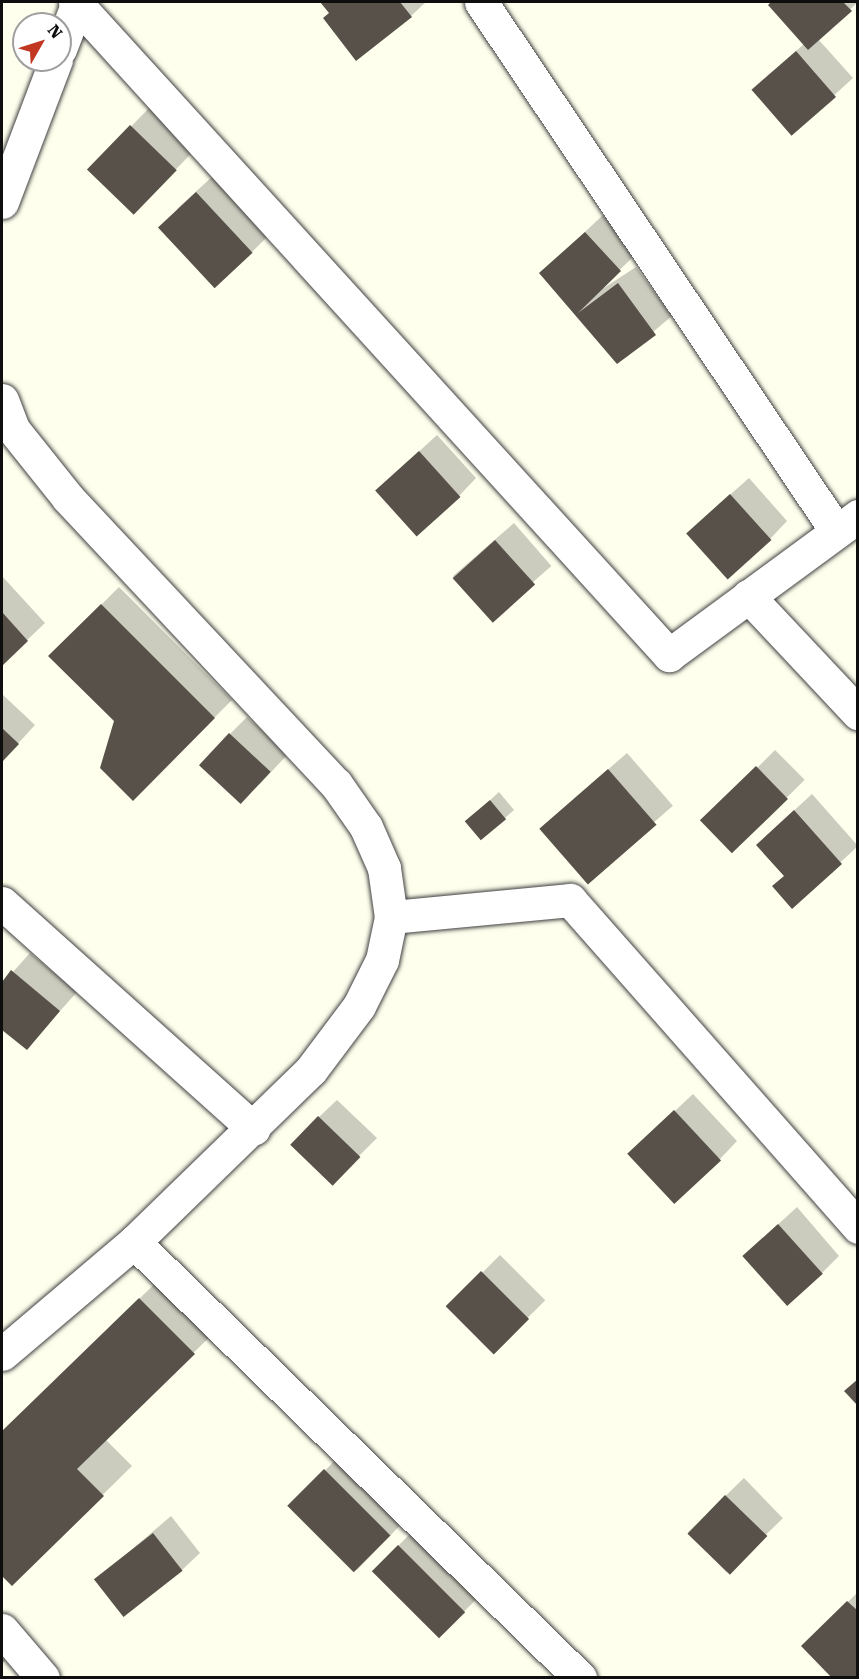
<!DOCTYPE html>
<style>
body{margin:0}
#map{position:relative;width:859px;height:1679px;overflow:hidden;background:#ffe;font-family:"Roboto Serif",serif}
div>[style]{position:absolute}
.shadow>*{inset:0;background:#0003;transform-origin:0 0}
.building>*{inset:0;background:#57514a;transform-origin:0 0}
.roads{filter:drop-shadow(0 0 2px #414141) drop-shadow(0 0 2px #414141)}
.minor>*{height:33px;margin:-16.5px;padding:0 16.5px;transform-origin:16.5px;border-radius:16.5px;background:#fff}
span{translate:-50% -50%;white-space:nowrap;text-align:center;line-height:1.15;-webkit-text-stroke:6px #fff;paint-order:stroke}
.frame{position:absolute;inset:0;border:3px solid #0e0e0e;pointer-events:none}
.north{position:absolute;left:12px;top:12px;width:60px;height:60px;box-sizing:border-box;background:#fff;border:2px solid #9f9f9f;border-radius:50%;rotate:51deg;font-size:16px;font-weight:700;line-height:24px;text-align:center;color:#0e0e0e}
.north::after{content:'';display:block;margin:auto;width:21px;height:27px;background:#c13722;clip-path:polygon(50% 0,100% 100%,50% 72%,0 100%)}
</style>
<div id="map">
<div class="shadow">
<div style="clip-path:polygon(322px 2px,426px 2px,411px 16px,330px 13px)"></div>
<div style="clip-path:polygon(773px 2px,858px 2px,818px 39px,853px 78px,793px 133px,772px 73px,805px 43px,770px 5px)"></div>
<div style="left:149px;top:108px;width:62px;height:86px;rotate:44deg"></div>
<div style="clip-path:polygon(214px 175px,269px 235px,252px 252px,177px 209px)"></div>
<div style="clip-path:polygon(603px 215px,637px 253px,596px 293px,636px 267px,672px 316px,617px 362px,541px 273px)"></div>
<div style="clip-path:polygon(437px 435px,476px 478px,459px 496px,377px 490px)"></div>
<div style="clip-path:polygon(749px 478px,787px 521px,770px 539px,706px 516px)"></div>
<div style="left:514px;top:523px;width:57px;height:81px;rotate:49deg"></div>
<div style="clip-path:polygon(2px 576px,45px 623px,2px 664px)"></div>
<div style="clip-path:polygon(119px 587px,232px 700px,133px 799px,115px 721px,50px 656px)"></div>
<div style="clip-path:polygon(2px 694px,35px 725px,2px 761px)"></div>
<div style="clip-path:polygon(247px 717px,288px 754px,259px 785px,230px 734px)"></div>
<div style="left:775px;top:750px;width:42px;height:101px;rotate:45deg"></div>
<div style="left:627px;top:753px;width:70px;height:115px;rotate:49deg"></div>
<div style="clip-path:polygon(499px 792px,514px 810px,505px 818px,476px 813px)"></div>
<div style="clip-path:polygon(812px 794px,858px 846px,792px 907px,776px 827px)"></div>
<div style="clip-path:polygon(30px 953px,77px 992px,27px 1048px,2px 1028px,2px 984px)"></div>
<div style="clip-path:polygon(693px 1094px,737px 1141px,720px 1159px,647px 1137px)"></div>
<div style="clip-path:polygon(337px 1100px,377px 1138px,332px 1183px,319px 1117px)"></div>
<div style="clip-path:polygon(797px 1207px,839px 1256px,822px 1273px,744px 1256px)"></div>
<div style="left:500px;top:1255px;width:64px;height:74px;rotate:45deg"></div>
<div style="clip-path:polygon(170px 1269px,223px 1324px,105px 1439px,132px 1466px,12px 1584px,2px 1573px,2px 1432px)"></div>
<div style="left:342px;top:1453px;width:92px;height:74px;rotate:44deg"></div>
<div style="left:744px;top:1478px;width:56px;height:78px;rotate:46deg"></div>
<div style="clip-path:polygon(171px 1516px,200px 1553px,182px 1570px,96px 1580px)"></div>
<div style="left:416px;top:1528px;width:93px;height:61px;rotate:45deg"></div>
<div style="clip-path:polygon(858px 1592px,858px 1678px,803px 1646px)"></div>
<div style="clip-path:polygon(2px 1641px,13px 1653px,2px 1664px)"></div>
</div>
<div class="building">
<div style="clip-path:polygon(320px 2px,400px 2px,412px 17px,356px 61px,323px 18px,329px 13px)"></div>
<div style="clip-path:polygon(771px 2px,843px 2px,852px 11px,808px 50px,768px 5px)"></div>
<div style="left:796px;top:51px;width:61px;height:59px;rotate:49deg"></div>
<div style="left:130px;top:125px;width:65px;height:62px;rotate:44deg"></div>
<div style="left:196px;top:192px;width:83px;height:52px;rotate:47deg"></div>
<div style="clip-path:polygon(585px 232px,621px 271px,578px 313px,618px 283px,656px 335px,617px 364px,539px 273px)"></div>
<div style="left:419px;top:451px;width:62px;height:59px;rotate:48deg"></div>
<div style="left:730px;top:494px;width:62px;height:59px;rotate:48deg"></div>
<div style="left:495px;top:540px;width:60px;height:57px;rotate:48deg"></div>
<div style="clip-path:polygon(101px 604px,215px 718px,133px 801px,100px 768px,114px 721px,48px 656px)"></div>
<div style="clip-path:polygon(2px 612px,28px 641px,2px 666px)"></div>
<div style="clip-path:polygon(2px 728px,19px 744px,2px 762px)"></div>
<div style="left:229px;top:733px;width:57px;height:44px;rotate:43deg"></div>
<div style="left:756px;top:766px;width:46px;height:78px;rotate:46deg"></div>
<div style="left:608px;top:769px;width:74px;height:91px;rotate:49deg"></div>
<div style="left:490px;top:800px;width:25px;height:33px;rotate:50deg"></div>
<div style="clip-path:polygon(794px 810px,842px 864px,792px 909px,772px 886px,784px 876px,756px 845px)"></div>
<div style="clip-path:polygon(11px 970px,60px 1011px,27px 1050px,2px 1030px,2px 982px)"></div>
<div style="left:674px;top:1110px;width:69px;height:64px;rotate:47deg"></div>
<div style="left:318px;top:1116px;width:59px;height:40px;rotate:44deg"></div>
<div style="left:778px;top:1224px;width:67px;height:48px;rotate:48deg"></div>
<div style="left:481px;top:1271px;width:68px;height:50px;rotate:45deg"></div>
<div style="clip-path:polygon(139px 1298px,195px 1354px,77px 1469px,104px 1496px,12px 1586px,2px 1576px,2px 1431px)"></div>
<div style="clip-path:polygon(858px 1379px,858px 1406px,844px 1391px)"></div>
<div style="left:324px;top:1469px;width:94px;height:52px;rotate:45deg"></div>
<div style="left:725px;top:1495px;width:59px;height:54px;rotate:44deg"></div>
<div style="left:153px;top:1533px;width:48px;height:75px;rotate:52deg"></div>
<div style="left:398px;top:1545px;width:95px;height:37px;rotate:45deg"></div>
<div style="clip-path:polygon(847px 1601px,858px 1611px,858px 1678px,832px 1678px,801px 1646px)"></div>
</div>
<div class="roads">
<div class="minor">
<div style="left:75px;top:2px;width:883px;rotate:47.71deg"></div>
<div style="left:669px;top:655px;width:235px;rotate:-36.3deg"></div>
<div style="left:481px;top:2px;width:638px;rotate:56.11deg"></div>
<div style="left:60px;top:49px;width:50px;rotate:-69deg"></div>
<div style="left:2px;top:202px;width:152px;rotate:-69.2deg"></div>
<div style="left:2px;top:400px;width:31px;rotate:69deg"></div>
<div style="left:13px;top:429px;width:88px;rotate:51.4deg"></div>
<div style="left:68px;top:498px;width:392px;rotate:46.9deg"></div>
<div style="left:336px;top:784px;width:52px;rotate:55.1deg"></div>
<div style="left:366px;top:827px;width:45px;rotate:66.3deg"></div>
<div style="left:384px;top:868px;width:49px;rotate:81.9deg"></div>
<div style="left:391px;top:917px;width:44px;rotate:101.8deg"></div>
<div style="left:382px;top:960px;width:51px;rotate:116.6deg"></div>
<div style="left:359px;top:1006px;width:80px;rotate:126.9deg"></div>
<div style="left:311px;top:1070px;width:247px;rotate:135.8deg"></div>
<div style="left:134px;top:1242px;width:173px;rotate:139.7deg"></div>
<div style="left:748px;top:596px;width:161px;rotate:46.8deg"></div>
<div style="left:2px;top:903px;width:338px;rotate:41.9deg"></div>
<div style="left:391px;top:917px;width:180px;rotate:-5.4deg"></div>
<div style="left:570px;top:900px;width:436px;rotate:48.6deg"></div>
<div style="left:134px;top:1242px;width:624px;rotate:44.35deg"></div>
<div style="left:2px;top:1630px;width:63px;rotate:49.5deg"></div>
</div>
</div>
<div class="frame"></div>
<div class="north">N</div>
</div>
